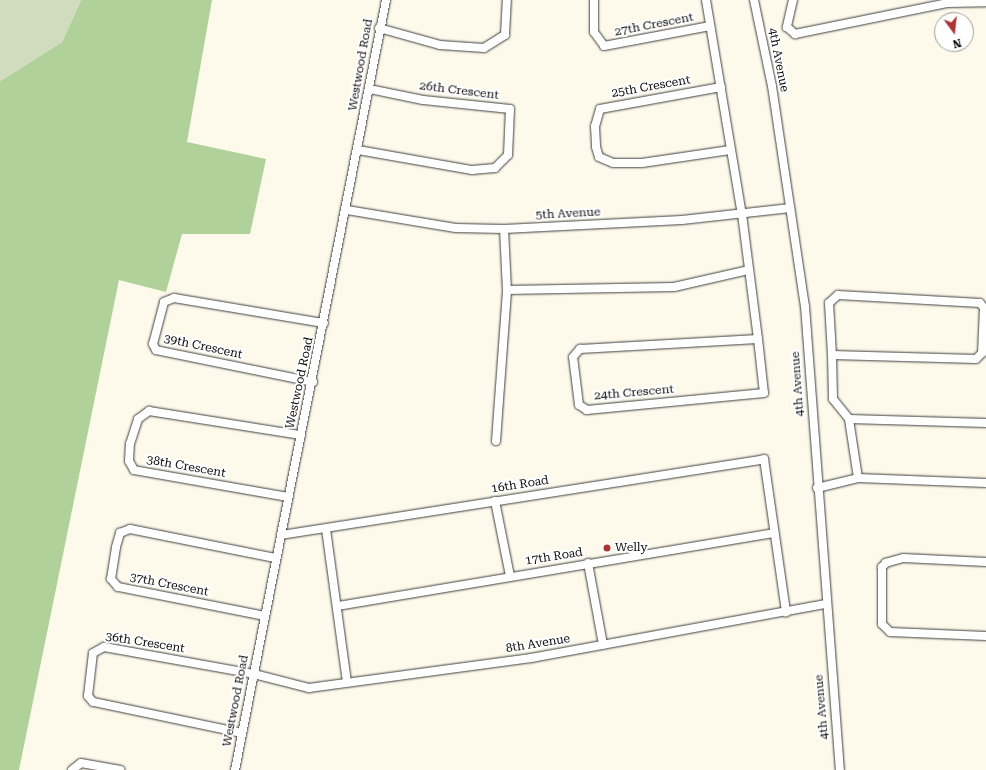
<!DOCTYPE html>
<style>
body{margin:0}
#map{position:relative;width:986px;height:770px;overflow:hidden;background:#fdfaeb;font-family:"Roboto Serif",serif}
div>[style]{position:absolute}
.forest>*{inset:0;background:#b0d29a}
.cemetery>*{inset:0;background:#d1dcbf}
.roads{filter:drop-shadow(0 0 1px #3e3e3e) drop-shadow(0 0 1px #3e3e3e)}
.minor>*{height:8px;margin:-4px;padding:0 4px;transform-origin:4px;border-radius:4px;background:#fff}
.dots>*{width:11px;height:11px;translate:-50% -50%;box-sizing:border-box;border:2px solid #fff;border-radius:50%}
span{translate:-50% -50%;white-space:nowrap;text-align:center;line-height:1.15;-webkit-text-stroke:4px #fff;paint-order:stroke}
.street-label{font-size:12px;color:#0b0b0b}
.poi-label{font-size:12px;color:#0b0b0b}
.left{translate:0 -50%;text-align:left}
.north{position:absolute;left:934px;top:12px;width:40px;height:40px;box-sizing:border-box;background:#fff;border:1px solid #9d9d9d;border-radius:50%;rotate:165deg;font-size:11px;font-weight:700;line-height:16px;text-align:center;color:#0b0b0b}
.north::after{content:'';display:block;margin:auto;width:14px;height:18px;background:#ab3533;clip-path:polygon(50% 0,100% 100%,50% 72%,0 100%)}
</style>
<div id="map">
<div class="forest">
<div style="clip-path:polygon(81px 0,212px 0,187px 142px,266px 159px,250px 234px,182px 234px,166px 292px,119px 280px,19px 770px,0 770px,0 81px,62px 42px)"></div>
</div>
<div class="cemetery">
<div style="clip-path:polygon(0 0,81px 0,62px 42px,0 81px)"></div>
</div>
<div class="roads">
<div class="minor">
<div style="left:594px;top:0;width:32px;rotate:90deg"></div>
<div style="left:594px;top:32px;width:17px;rotate:54deg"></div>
<div style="left:604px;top:46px;width:108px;rotate:-10.7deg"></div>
<div style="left:706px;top:0;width:217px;rotate:80.5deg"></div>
<div style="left:742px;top:214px;width:126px;rotate:82.7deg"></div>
<div style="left:758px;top:339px;width:54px;rotate:83.7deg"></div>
<div style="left:764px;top:393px;width:178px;rotate:174.5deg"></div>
<div style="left:587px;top:410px;width:9px;rotate:-148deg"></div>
<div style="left:579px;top:405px;width:48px;rotate:-97.1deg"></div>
<div style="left:573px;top:357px;width:11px;rotate:-49deg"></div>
<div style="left:580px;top:349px;width:178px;rotate:-3.2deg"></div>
<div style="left:754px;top:0;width:88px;rotate:78.2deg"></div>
<div style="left:772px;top:86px;width:222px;rotate:81.5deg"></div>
<div style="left:805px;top:306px;width:465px;rotate:85.7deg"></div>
<div style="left:793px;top:0;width:28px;rotate:103deg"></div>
<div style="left:787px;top:27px;width:11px;rotate:41deg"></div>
<div style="left:795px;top:34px;width:155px;rotate:-11.5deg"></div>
<div style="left:947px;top:3px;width:39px;rotate:-1deg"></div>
<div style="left:379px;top:28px;width:63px;rotate:15.6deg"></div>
<div style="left:440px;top:45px;width:44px;rotate:3.9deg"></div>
<div style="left:484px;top:48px;width:25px;rotate:-32deg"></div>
<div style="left:505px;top:35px;width:35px;rotate:-87deg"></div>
<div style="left:721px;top:87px;width:123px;rotate:169.7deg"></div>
<div style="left:600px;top:109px;width:18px;rotate:106deg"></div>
<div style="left:595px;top:126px;width:21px;rotate:87deg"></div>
<div style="left:596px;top:147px;width:10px;rotate:73deg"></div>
<div style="left:599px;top:157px;width:15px;rotate:23deg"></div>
<div style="left:613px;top:163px;width:29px"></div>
<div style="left:642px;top:163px;width:89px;rotate:-8.4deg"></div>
<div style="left:358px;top:150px;width:116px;rotate:10deg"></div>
<div style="left:472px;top:170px;width:23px;rotate:-5deg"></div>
<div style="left:495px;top:168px;width:18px;rotate:-45deg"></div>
<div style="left:508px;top:155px;width:46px;rotate:-87.5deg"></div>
<div style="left:510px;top:109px;width:87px;rotate:-174.1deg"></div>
<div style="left:423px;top:100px;width:54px;rotate:-168.3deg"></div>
<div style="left:347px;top:210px;width:110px;rotate:9.4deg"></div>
<div style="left:456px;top:228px;width:48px;rotate:1.2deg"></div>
<div style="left:504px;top:229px;width:178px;rotate:-2.9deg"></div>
<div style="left:682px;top:220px;width:109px;rotate:-6.3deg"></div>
<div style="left:504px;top:229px;width:61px;rotate:87.2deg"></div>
<div style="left:832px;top:355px;width:52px;rotate:-93.3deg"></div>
<div style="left:829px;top:303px;width:12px;rotate:-42deg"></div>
<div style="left:838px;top:295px;width:142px;rotate:3.2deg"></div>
<div style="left:980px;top:303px;width:6px;rotate:51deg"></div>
<div style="left:984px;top:308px;width:45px;rotate:92.5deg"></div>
<div style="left:982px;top:353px;width:8px;rotate:135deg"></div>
<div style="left:976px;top:359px;width:144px;rotate:-178.4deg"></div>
<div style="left:832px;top:355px;width:44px;rotate:88.7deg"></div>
<div style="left:833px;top:399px;width:26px;rotate:51deg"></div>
<div style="left:313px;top:382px;width:160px;rotate:-168.5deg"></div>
<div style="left:156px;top:350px;width:7px;rotate:-117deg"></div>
<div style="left:153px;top:344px;width:43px;rotate:-75.3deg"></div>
<div style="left:164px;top:302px;width:11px;rotate:-22deg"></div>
<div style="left:174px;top:298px;width:152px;rotate:9.5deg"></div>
<div style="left:496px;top:441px;width:151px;rotate:-85.8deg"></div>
<div style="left:507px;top:290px;width:167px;rotate:-1deg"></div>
<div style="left:674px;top:287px;width:76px;rotate:-12.9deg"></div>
<div style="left:858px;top:478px;width:60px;rotate:-98.7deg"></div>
<div style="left:849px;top:419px;width:137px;rotate:1.7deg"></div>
<div style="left:817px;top:488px;width:42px;rotate:-13.7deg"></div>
<div style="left:858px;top:478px;width:128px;rotate:2.2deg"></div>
<div style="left:288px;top:497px;width:156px;rotate:-170.1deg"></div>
<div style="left:134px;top:470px;width:10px;rotate:-119deg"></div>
<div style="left:129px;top:461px;width:17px;rotate:-87deg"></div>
<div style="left:130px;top:444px;width:26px;rotate:-72deg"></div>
<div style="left:138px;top:419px;width:14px;rotate:-36deg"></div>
<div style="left:149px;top:411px;width:154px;rotate:9deg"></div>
<div style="left:495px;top:501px;width:76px;rotate:78.7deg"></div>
<div style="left:326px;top:529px;width:155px;rotate:82.2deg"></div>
<div style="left:281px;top:535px;width:489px;rotate:-8.9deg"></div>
<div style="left:764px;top:459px;width:155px;rotate:81.8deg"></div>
<div style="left:986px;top:562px;width:83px;rotate:-177.2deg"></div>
<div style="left:903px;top:558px;width:18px;rotate:164deg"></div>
<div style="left:886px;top:563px;width:6px;rotate:135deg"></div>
<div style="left:882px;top:567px;width:57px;rotate:90deg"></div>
<div style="left:882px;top:624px;width:11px;rotate:45deg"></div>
<div style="left:890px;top:632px;width:96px;rotate:2.4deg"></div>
<div style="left:588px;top:563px;width:83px;rotate:79.6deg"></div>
<div style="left:338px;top:606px;width:442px;rotate:-9.5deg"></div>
<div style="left:265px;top:616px;width:150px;rotate:-168.8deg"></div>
<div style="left:118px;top:587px;width:11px;rotate:-131deg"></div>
<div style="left:111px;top:579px;width:32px;rotate:-81deg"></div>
<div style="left:116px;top:547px;width:15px;rotate:-74deg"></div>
<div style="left:120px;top:533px;width:11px;rotate:-22deg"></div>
<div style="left:130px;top:529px;width:148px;rotate:11.3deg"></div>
<div style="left:242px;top:733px;width:152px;rotate:-168.2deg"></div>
<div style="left:93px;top:702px;width:8px;rotate:-130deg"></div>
<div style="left:88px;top:696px;width:43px;rotate:-83.4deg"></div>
<div style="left:93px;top:653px;width:13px;rotate:-29deg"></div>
<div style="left:104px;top:647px;width:152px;rotate:10.2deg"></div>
<div style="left:254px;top:674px;width:57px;rotate:14.3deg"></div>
<div style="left:309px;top:688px;width:224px;rotate:-7.7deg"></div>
<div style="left:531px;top:658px;width:300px;rotate:-10.4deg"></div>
<div style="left:72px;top:770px;width:11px;rotate:-38deg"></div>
<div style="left:81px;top:763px;width:40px;rotate:10deg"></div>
<div style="left:235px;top:770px;width:785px;rotate:-78.9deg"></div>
</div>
</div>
<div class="dots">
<div style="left:607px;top:548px;background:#ab3533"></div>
</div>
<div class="street-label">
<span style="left:654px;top:25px;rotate:-11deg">27th Crescent</span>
<span style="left:778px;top:60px;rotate:79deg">4th Avenue</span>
<span style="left:361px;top:65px;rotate:-80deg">Westwood Road</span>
<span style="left:651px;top:87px;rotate:-10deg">25th Crescent</span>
<span style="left:459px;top:91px;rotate:7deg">26th Crescent</span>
<span style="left:568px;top:214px;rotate:-3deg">5th Avenue</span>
<span style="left:203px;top:347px;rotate:12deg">39th Crescent</span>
<span style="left:300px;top:383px;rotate:-78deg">Westwood Road</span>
<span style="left:798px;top:384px;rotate:-94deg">4th Avenue</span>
<span style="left:634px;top:393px;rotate:-5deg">24th Crescent</span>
<span style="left:186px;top:467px;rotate:10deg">38th Crescent</span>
<span style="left:520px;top:485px;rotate:-9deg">16th Road</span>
<span style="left:554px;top:557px;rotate:-9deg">17th Road</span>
<span style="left:169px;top:585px;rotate:11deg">37th Crescent</span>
<span style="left:145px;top:643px;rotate:9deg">36th Crescent</span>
<span style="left:538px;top:644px;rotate:-9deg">8th Avenue</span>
<span style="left:236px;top:701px;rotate:-79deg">Westwood Road</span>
<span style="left:822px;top:707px;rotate:-95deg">4th Avenue</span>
</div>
<div class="poi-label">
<span class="left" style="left:615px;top:548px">Welly</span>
</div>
<div class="north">N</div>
</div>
